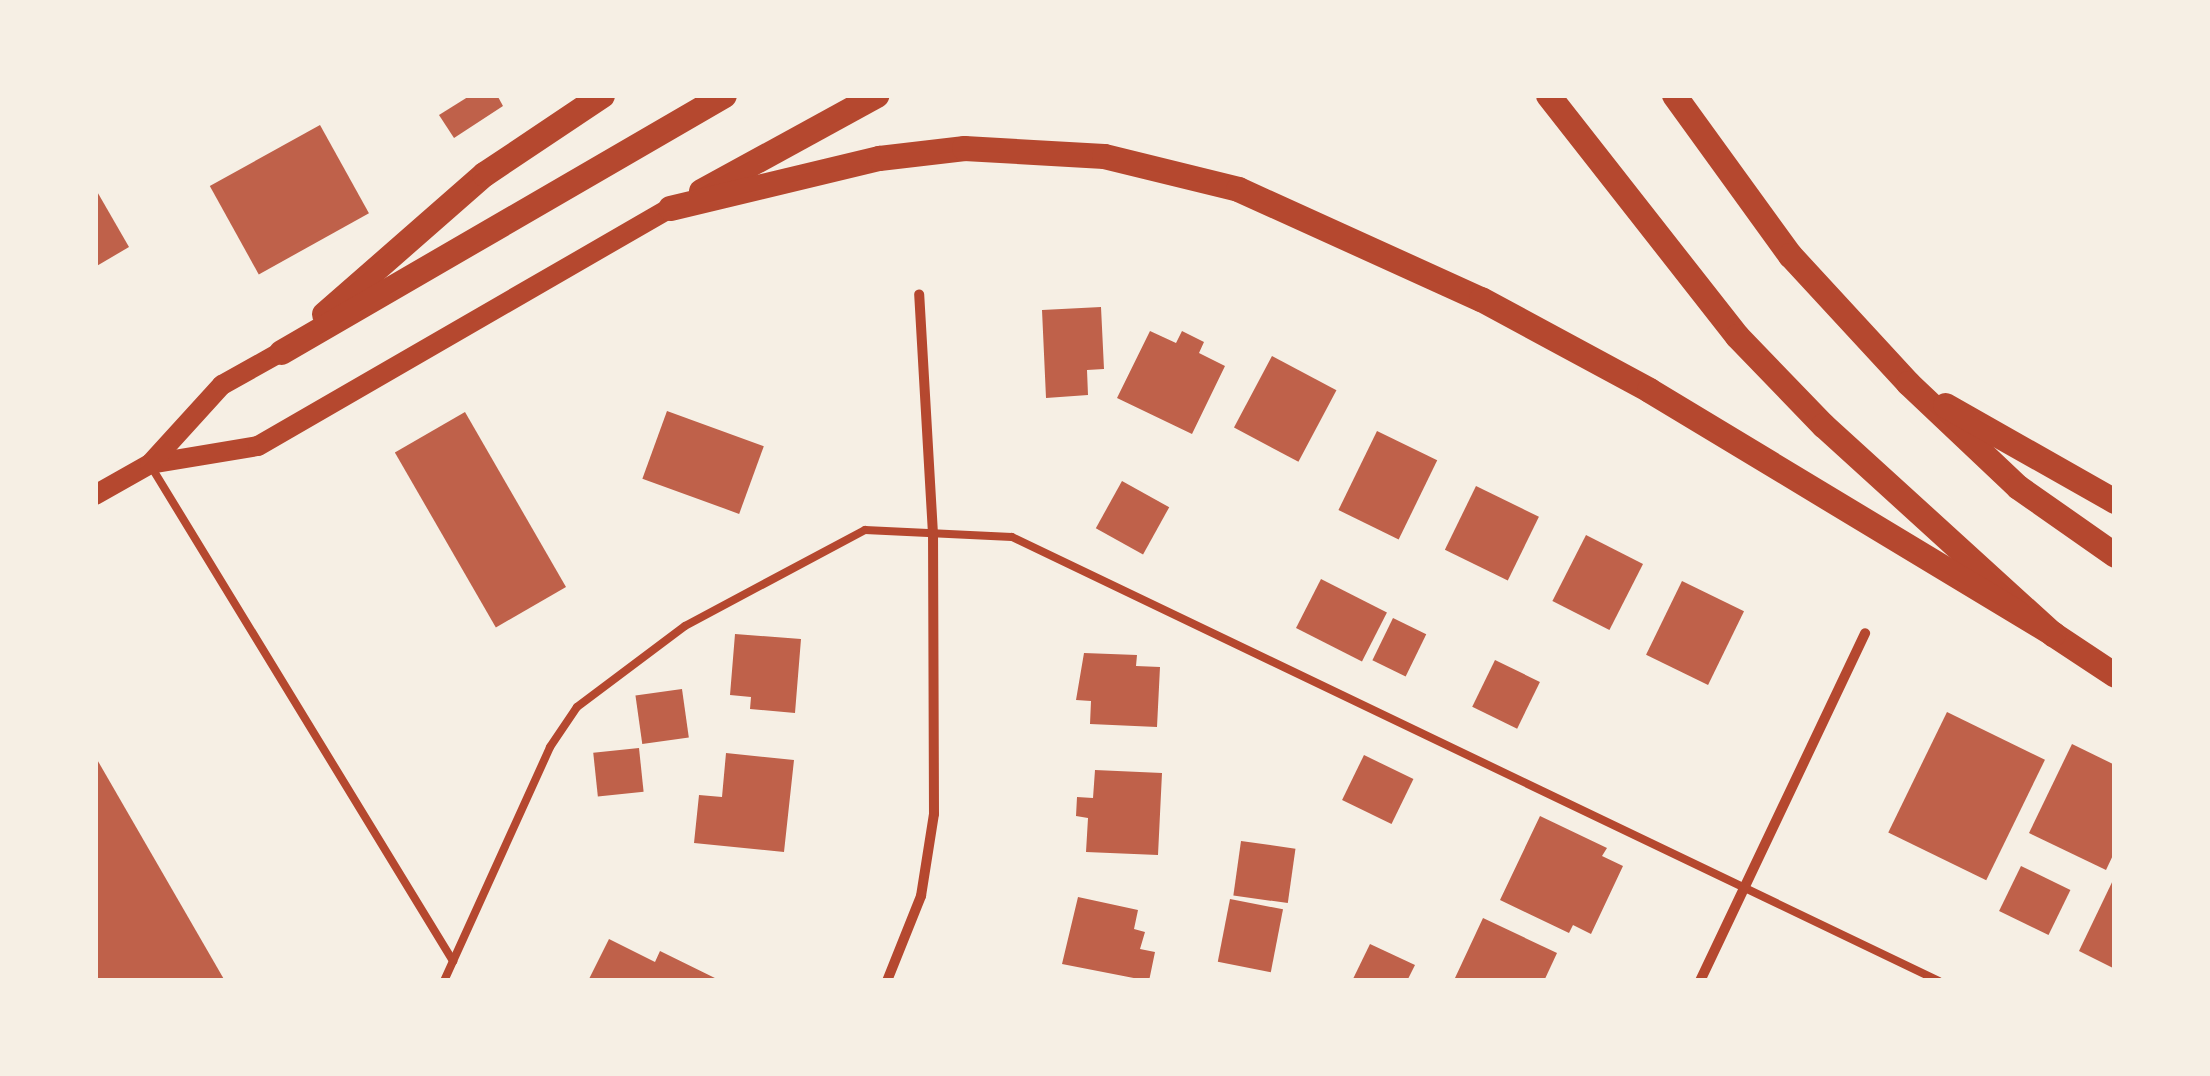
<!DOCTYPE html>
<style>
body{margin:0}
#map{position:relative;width:2210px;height:1076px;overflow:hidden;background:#f6efe4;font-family:"Noto Sans",sans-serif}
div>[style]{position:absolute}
.building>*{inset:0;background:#bf614a;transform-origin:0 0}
.service>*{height:8px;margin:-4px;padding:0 4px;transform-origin:4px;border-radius:4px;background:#b5482f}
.minor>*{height:10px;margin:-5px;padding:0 5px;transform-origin:5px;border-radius:5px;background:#b5482f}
.secondary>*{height:20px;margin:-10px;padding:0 10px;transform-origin:10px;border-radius:10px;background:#b5482f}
.primary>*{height:25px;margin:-12.5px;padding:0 12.5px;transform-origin:12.5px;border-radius:12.5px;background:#b5482f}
span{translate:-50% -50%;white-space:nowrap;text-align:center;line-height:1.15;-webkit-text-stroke:10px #f6efe4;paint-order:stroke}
.frame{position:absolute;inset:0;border:98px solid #f6efe4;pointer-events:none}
</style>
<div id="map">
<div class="building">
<div style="clip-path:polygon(471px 95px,497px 95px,503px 106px,454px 138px,439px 115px)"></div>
<div style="left:320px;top:125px;width:101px;height:126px;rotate:61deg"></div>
<div style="clip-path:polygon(95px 188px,129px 247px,95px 267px)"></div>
<div style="clip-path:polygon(1101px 307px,1104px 369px,1087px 370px,1088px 395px,1046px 398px,1042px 310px)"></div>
<div style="clip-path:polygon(1150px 331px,1176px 343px,1182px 331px,1204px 342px,1199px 353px,1225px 366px,1192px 434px,1117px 398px)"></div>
<div style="left:1272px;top:356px;width:73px;height:81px;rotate:28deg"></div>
<div style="left:667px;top:411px;width:103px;height:72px;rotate:20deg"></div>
<div style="left:465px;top:412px;width:202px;height:81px;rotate:60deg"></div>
<div style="left:1377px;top:431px;width:67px;height:88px;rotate:26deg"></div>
<div style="left:1122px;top:481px;width:54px;height:54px;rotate:29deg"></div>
<div style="left:1476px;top:486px;width:70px;height:71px;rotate:26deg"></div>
<div style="left:1586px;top:535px;width:64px;height:74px;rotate:27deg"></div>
<div style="left:1321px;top:579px;width:74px;height:55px;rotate:27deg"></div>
<div style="left:1682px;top:581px;width:69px;height:82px;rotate:26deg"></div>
<div style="left:1393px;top:618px;width:37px;height:47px;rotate:26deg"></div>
<div style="clip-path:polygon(735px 634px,801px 639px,795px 713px,750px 709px,751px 697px,730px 695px)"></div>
<div style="clip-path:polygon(1084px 653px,1137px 655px,1136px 666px,1160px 667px,1157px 727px,1090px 724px,1091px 701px,1076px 700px)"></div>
<div style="left:1495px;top:660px;width:50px;height:52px;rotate:26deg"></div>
<div style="left:682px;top:689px;width:49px;height:47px;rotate:82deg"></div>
<div style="left:1947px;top:712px;width:109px;height:134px;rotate:26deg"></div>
<div style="clip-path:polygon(2072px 744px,2115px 765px,2115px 851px,2106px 870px,2029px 833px)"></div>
<div style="left:639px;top:748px;width:44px;height:46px;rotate:84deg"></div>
<div style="clip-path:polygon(726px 753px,794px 760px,784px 852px,694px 843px,699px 795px,722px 797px)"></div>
<div style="left:1364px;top:755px;width:55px;height:50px;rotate:26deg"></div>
<div style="clip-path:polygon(95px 756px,225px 981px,95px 981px)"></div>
<div style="clip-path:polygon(1095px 770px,1162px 773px,1158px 855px,1086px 852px,1088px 818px,1076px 816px,1077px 797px,1093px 798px)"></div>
<div style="clip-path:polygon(1540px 816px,1607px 848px,1602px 856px,1623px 866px,1591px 934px,1573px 925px,1569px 933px,1500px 900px)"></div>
<div style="left:1241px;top:841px;width:55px;height:55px;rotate:8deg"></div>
<div style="left:2021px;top:866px;width:55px;height:50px;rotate:26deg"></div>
<div style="clip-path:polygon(2115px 876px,2115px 969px,2079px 951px)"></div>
<div style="clip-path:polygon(1078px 897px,1138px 910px,1134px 929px,1145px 932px,1140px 949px,1155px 952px,1149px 981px,1062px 964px)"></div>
<div style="left:1230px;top:899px;width:54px;height:64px;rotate:11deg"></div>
<div style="clip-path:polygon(1483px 918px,1557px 953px,1544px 981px,1455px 978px)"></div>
<div style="clip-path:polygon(609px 939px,655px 962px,660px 951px,721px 981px,594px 981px,589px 979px)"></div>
<div style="clip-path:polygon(1370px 944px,1415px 965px,1407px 981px,1352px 981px)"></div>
</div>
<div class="service">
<div style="left:152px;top:468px;width:578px;rotate:58.59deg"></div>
<div style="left:444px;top:981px;width:257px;rotate:-65.6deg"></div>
<div style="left:550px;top:747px;width:48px;rotate:-56deg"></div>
<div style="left:577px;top:707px;width:135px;rotate:-36.9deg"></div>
<div style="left:685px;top:626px;width:204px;rotate:-28.1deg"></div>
<div style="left:865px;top:530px;width:147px;rotate:2.7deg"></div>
<div style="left:1012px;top:537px;width:1028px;rotate:25.59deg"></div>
</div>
<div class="minor">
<div style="left:887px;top:981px;width:92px;rotate:-68.2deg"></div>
<div style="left:921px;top:896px;width:83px;rotate:-81deg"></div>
<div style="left:934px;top:814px;width:280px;rotate:-90.2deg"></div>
<div style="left:933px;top:534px;width:240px;rotate:-93.3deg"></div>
<div style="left:1700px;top:981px;width:385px;rotate:-64.6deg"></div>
</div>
<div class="secondary">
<div style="left:150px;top:464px;width:109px;rotate:-9.5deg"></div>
<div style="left:258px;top:446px;width:476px;rotate:-30deg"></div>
<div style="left:95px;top:495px;width:63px;rotate:-29.4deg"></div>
<div style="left:150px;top:464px;width:107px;rotate:-47.7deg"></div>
<div style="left:222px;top:385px;width:68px;rotate:-29.2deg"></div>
</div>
<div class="primary">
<div style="left:1548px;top:95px;width:306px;rotate:51.9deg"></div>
<div style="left:1737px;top:336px;width:124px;rotate:46deg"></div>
<div style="left:1823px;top:425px;width:311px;rotate:42.3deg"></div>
<div style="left:2053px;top:634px;width:74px;rotate:33.5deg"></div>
<div style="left:1674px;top:95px;width:198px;rotate:54.1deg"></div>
<div style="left:1790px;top:255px;width:174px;rotate:47.3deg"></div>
<div style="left:1908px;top:383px;width:151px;rotate:43.4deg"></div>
<div style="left:2018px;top:487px;width:118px;rotate:35deg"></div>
<div style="left:701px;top:191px;width:200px;rotate:-28.7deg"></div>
<div style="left:670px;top:208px;width:215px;rotate:-13.5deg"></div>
<div style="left:879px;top:158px;width:86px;rotate:-6.7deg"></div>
<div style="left:964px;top:148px;width:140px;rotate:3.3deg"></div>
<div style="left:1104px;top:156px;width:138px;rotate:13.8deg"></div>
<div style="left:1238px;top:189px;width:267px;rotate:24.4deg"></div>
<div style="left:1481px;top:299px;width:191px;rotate:28.4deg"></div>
<div style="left:1649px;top:390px;width:472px;rotate:31.1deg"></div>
<div style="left:324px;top:314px;width:213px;rotate:-41.2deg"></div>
<div style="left:484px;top:174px;width:142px;rotate:-33.8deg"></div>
<div style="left:281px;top:352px;width:512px;rotate:-30.12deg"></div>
<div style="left:1945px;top:405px;width:195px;rotate:29.5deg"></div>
</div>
<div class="frame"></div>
</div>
